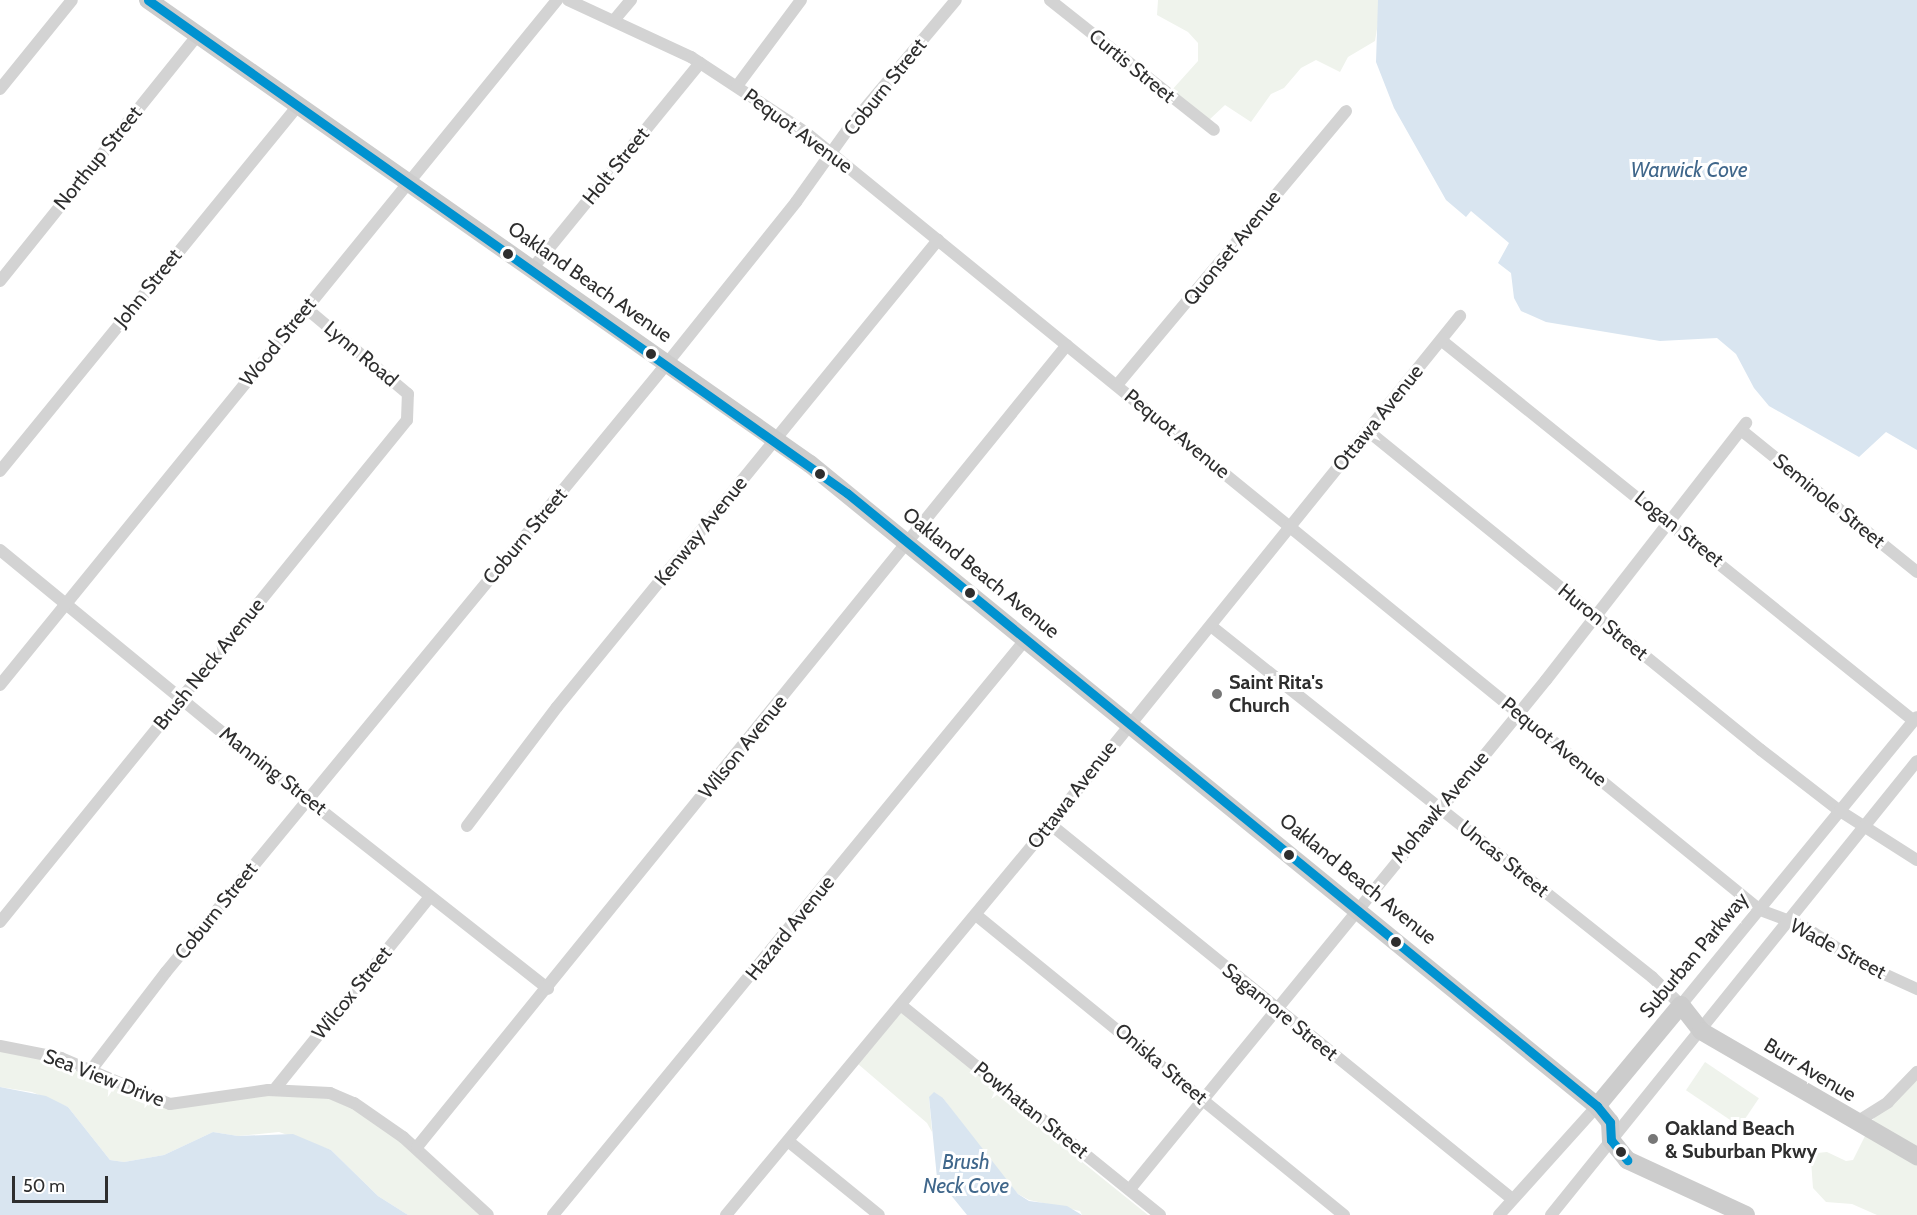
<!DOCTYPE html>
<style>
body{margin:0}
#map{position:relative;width:1917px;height:1215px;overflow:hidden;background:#fff;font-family:Cabin,sans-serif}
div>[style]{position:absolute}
.green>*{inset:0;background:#eff3ec;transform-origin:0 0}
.water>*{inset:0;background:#d9e5f0}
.street>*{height:12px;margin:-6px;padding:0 6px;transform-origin:6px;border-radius:6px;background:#d3d3d3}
.secondary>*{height:18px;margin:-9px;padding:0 9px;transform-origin:9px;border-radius:9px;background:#ccc}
.bus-1>*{height:9px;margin:-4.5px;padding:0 4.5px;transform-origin:4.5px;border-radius:4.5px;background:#0092d0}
.dots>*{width:16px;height:16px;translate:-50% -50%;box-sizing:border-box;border:3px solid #fff;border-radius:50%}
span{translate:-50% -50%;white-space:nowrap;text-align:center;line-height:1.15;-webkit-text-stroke:6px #fff;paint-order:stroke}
.street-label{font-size:20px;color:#2e2e2e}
.poi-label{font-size:20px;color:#2e2e2e;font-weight:700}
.left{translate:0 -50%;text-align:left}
.water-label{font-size:21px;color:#40678b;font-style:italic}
.scale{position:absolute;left:12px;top:1176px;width:96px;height:27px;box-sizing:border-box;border:3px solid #2e2e2e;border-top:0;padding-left:8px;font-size:18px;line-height:21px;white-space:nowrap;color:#2e2e2e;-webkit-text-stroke:4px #fff;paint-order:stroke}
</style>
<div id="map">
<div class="green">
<div style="clip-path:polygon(1158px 0,1378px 0,1380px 10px,1375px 41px,1348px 57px,1340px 72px,1316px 60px,1301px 68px,1284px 88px,1271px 94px,1251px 122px,1225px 105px,1209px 120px,1171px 91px,1198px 61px,1198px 43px,1188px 32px,1157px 15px)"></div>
<div style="clip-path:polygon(904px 1009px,1071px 1153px,1148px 1215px,1082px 1215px,1080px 1211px,1029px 1200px,1018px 1194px,983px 1152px,943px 1098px,929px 1097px,932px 1132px,927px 1123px,858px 1064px)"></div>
<div style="clip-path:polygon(0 1045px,51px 1053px,170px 1103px,299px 1087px,367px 1111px,487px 1215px,408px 1215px,378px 1196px,331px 1150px,279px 1132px,238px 1136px,213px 1132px,164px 1155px,124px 1162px,110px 1160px,68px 1107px,32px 1092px,0 1087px)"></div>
<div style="left:1705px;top:1062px;width:65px;height:34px;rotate:34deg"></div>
<div style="clip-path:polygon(1917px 1077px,1917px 1215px,1877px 1215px,1852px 1204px,1826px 1202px,1813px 1188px,1811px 1161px,1817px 1153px,1827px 1152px,1846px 1161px,1853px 1160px,1876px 1114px)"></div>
</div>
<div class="water">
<div style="clip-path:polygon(1378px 0,1917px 0,1917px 450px,1886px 432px,1859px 457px,1769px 406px,1754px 388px,1736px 354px,1717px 338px,1660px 341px,1546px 322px,1521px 311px,1514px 298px,1511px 273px,1498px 263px,1509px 243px,1471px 211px,1466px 217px,1446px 200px,1394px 108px,1376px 62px)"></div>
<div style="clip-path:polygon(0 1087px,46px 1096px,68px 1107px,110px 1160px,124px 1162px,164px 1155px,213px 1132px,238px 1136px,293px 1134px,331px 1150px,378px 1196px,408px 1215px,0 1215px)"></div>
<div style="clip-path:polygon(934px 1092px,943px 1098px,1018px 1194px,1029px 1201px,1067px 1206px,1082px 1215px,967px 1215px,937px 1178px,929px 1097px)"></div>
</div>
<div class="street">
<div style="left:568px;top:0;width:136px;rotate:24.9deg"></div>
<div style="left:691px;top:57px;width:136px;rotate:33.3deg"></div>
<div style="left:805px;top:132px;width:1232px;rotate:39.17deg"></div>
<div style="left:1760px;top:910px;width:46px;rotate:20.4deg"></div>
<div style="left:1803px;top:926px;width:68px;rotate:33deg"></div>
<div style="left:1860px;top:963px;width:63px;rotate:24.5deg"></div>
<div style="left:1050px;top:0;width:209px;rotate:38.4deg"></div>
<div style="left:615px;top:19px;width:25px;rotate:-50deg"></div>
<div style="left:737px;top:86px;width:107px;rotate:-53.3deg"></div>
<div style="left:0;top:89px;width:114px;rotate:-51deg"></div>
<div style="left:532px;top:269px;width:266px;rotate:-50.8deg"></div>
<div style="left:0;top:281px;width:314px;rotate:-51.2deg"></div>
<div style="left:1441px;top:340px;width:607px;rotate:38.85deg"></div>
<div style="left:1117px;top:385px;width:357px;rotate:-50.1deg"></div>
<div style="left:1741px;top:430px;width:226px;rotate:38.9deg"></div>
<div style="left:1368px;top:431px;width:506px;rotate:39.07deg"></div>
<div style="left:1761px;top:750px;width:100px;rotate:37.7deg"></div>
<div style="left:1840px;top:811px;width:91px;rotate:32.5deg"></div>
<div style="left:0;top:471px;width:471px;rotate:-50.8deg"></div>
<div style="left:0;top:550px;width:282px;rotate:39.4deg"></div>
<div style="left:218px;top:729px;width:420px;rotate:38.2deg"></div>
<div style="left:1211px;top:626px;width:564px;rotate:38.52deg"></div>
<div style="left:1652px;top:977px;width:40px;rotate:44deg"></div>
<div style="left:1681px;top:1005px;width:372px;rotate:-50.7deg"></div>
<div style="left:0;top:685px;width:883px;rotate:-50.88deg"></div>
<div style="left:1050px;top:824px;width:594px;rotate:39.05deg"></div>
<div style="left:467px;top:826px;width:149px;rotate:-52.9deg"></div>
<div style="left:557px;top:707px;width:603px;rotate:-50.79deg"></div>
<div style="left:976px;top:915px;width:475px;rotate:39.2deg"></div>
<div style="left:0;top:922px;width:646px;rotate:-50.97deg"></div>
<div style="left:407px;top:420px;width:26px;rotate:-88deg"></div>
<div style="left:408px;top:394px;width:133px;rotate:-139.9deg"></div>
<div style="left:902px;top:1006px;width:332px;rotate:39deg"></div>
<div style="left:0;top:1046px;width:62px;rotate:11.1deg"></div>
<div style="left:61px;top:1058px;width:118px;rotate:22.9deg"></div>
<div style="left:170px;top:1104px;width:99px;rotate:-8.1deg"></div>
<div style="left:268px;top:1090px;width:62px;rotate:2.8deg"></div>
<div style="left:330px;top:1093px;width:26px;rotate:23deg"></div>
<div style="left:354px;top:1103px;width:60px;rotate:34.8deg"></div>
<div style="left:403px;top:1137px;width:115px;rotate:42.5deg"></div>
<div style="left:91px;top:1070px;width:123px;rotate:-52.6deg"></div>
<div style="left:166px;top:972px;width:777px;rotate:-50.53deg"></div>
<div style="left:660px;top:372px;width:218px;rotate:-51.3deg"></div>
<div style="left:796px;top:202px;width:95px;rotate:-54.5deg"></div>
<div style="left:851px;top:125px;width:163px;rotate:-50deg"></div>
<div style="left:274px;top:1090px;width:248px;rotate:-51.1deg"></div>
<div style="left:1855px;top:1123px;width:39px;rotate:-32deg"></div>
<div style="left:1888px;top:1102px;width:42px;rotate:-46deg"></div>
<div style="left:788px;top:1141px;width:117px;rotate:39.1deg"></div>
<div style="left:417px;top:1147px;width:1032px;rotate:-50.98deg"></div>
<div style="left:1130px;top:1189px;width:657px;rotate:-50.74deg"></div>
<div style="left:1546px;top:680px;width:326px;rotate:-52.1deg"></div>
<div style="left:553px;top:1215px;width:745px;rotate:-50.61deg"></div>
<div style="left:726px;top:1215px;width:508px;rotate:-50.35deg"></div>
<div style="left:1050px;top:824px;width:653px;rotate:-51.09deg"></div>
<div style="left:1499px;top:1215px;width:147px;rotate:-48deg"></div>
<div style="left:1551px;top:1215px;width:583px;rotate:-51.13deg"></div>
</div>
<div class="secondary">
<div style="left:148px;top:0;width:808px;rotate:35.03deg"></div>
<div style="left:810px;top:464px;width:1016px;rotate:39.21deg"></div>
<div style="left:1597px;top:1106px;width:21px;rotate:51deg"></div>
<div style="left:1610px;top:1122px;width:18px;rotate:87deg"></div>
<div style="left:1611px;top:1140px;width:26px;rotate:51deg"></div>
<div style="left:1627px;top:1160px;width:131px;rotate:24.8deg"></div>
<div style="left:1597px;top:1106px;width:131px;rotate:-50.3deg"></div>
<div style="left:1681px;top:1005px;width:33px;rotate:52deg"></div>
<div style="left:1701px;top:1031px;width:250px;rotate:30.1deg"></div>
</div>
<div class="bus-1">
<div style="left:148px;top:0;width:855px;rotate:35.2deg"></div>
<div style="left:847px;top:493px;width:969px;rotate:39.26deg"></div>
<div style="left:1597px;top:1106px;width:21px;rotate:51deg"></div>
<div style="left:1610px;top:1122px;width:18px;rotate:87deg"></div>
<div style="left:1611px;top:1140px;width:26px;rotate:51deg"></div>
</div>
<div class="dots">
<div style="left:508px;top:254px;background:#2e2e2e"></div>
<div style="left:651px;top:354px;background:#2e2e2e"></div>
<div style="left:820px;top:474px;background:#2e2e2e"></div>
<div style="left:970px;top:593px;background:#2e2e2e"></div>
<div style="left:1217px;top:694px;background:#777"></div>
<div style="left:1289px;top:855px;background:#2e2e2e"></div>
<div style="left:1396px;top:942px;background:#2e2e2e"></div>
<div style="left:1653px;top:1139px;background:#777"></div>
<div style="left:1621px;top:1152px;background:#2e2e2e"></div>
</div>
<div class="street-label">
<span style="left:1132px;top:66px;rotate:39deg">Curtis Street</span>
<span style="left:885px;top:87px;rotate:-51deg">Coburn Street</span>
<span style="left:798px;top:131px;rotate:36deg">Pequot Avenue</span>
<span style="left:98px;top:158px;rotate:-51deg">Northup Street</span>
<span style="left:616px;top:166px;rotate:-51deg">Holt Street</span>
<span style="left:1232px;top:248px;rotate:-51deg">Quonset Avenue</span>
<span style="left:590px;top:282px;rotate:35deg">Oakland Beach Avenue</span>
<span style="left:148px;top:288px;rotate:-51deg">John Street</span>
<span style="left:278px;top:342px;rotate:-51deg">Wood Street</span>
<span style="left:361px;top:354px;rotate:40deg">Lynn Road</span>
<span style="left:1378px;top:418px;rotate:-51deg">Ottawa Avenue</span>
<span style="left:1177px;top:434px;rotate:39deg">Pequot Avenue</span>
<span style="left:1829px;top:501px;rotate:39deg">Seminole Street</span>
<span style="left:1679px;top:529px;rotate:39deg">Logan Street</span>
<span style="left:701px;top:531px;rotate:-51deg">Kenway Avenue</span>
<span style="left:525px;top:536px;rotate:-50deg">Coburn Street</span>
<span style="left:981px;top:573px;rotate:39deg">Oakland Beach Avenue</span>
<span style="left:1603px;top:622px;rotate:39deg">Huron Street</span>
<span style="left:209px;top:664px;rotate:-51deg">Brush Neck Avenue</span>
<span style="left:1554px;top:742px;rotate:39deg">Pequot Avenue</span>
<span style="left:743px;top:747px;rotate:-51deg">Wilson Avenue</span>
<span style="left:273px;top:771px;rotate:38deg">Manning Street</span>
<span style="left:1072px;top:795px;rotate:-52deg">Ottawa Avenue</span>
<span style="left:1440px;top:807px;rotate:-50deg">Mohawk Avenue</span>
<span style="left:1504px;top:859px;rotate:39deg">Uncas Street</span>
<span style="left:1358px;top:879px;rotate:39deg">Oakland Beach Avenue</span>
<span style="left:216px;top:911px;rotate:-51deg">Coburn Street</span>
<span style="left:790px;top:928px;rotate:-51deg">Hazard Avenue</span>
<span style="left:1838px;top:949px;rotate:28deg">Wade Street</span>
<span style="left:1694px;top:955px;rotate:-50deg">Suburban Parkway</span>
<span style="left:352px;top:993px;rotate:-51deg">Wilcox Street</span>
<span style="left:1280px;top:1012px;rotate:39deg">Sagamore Street</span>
<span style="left:1161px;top:1064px;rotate:40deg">Oniska Street</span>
<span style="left:1810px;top:1070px;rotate:31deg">Burr Avenue</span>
<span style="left:104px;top:1078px;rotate:21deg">Sea View Drive</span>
<span style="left:1031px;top:1110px;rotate:39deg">Powhatan Street</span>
</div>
<div class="poi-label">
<span class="left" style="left:1229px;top:694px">Saint Rita's<br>Church</span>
<span class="left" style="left:1665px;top:1140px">Oakland Beach<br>&amp; Suburban Pkwy</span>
</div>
<div class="water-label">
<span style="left:1689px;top:170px">Warwick Cove</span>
<span style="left:966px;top:1174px">Brush<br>Neck Cove</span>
</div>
<div class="scale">50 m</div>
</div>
